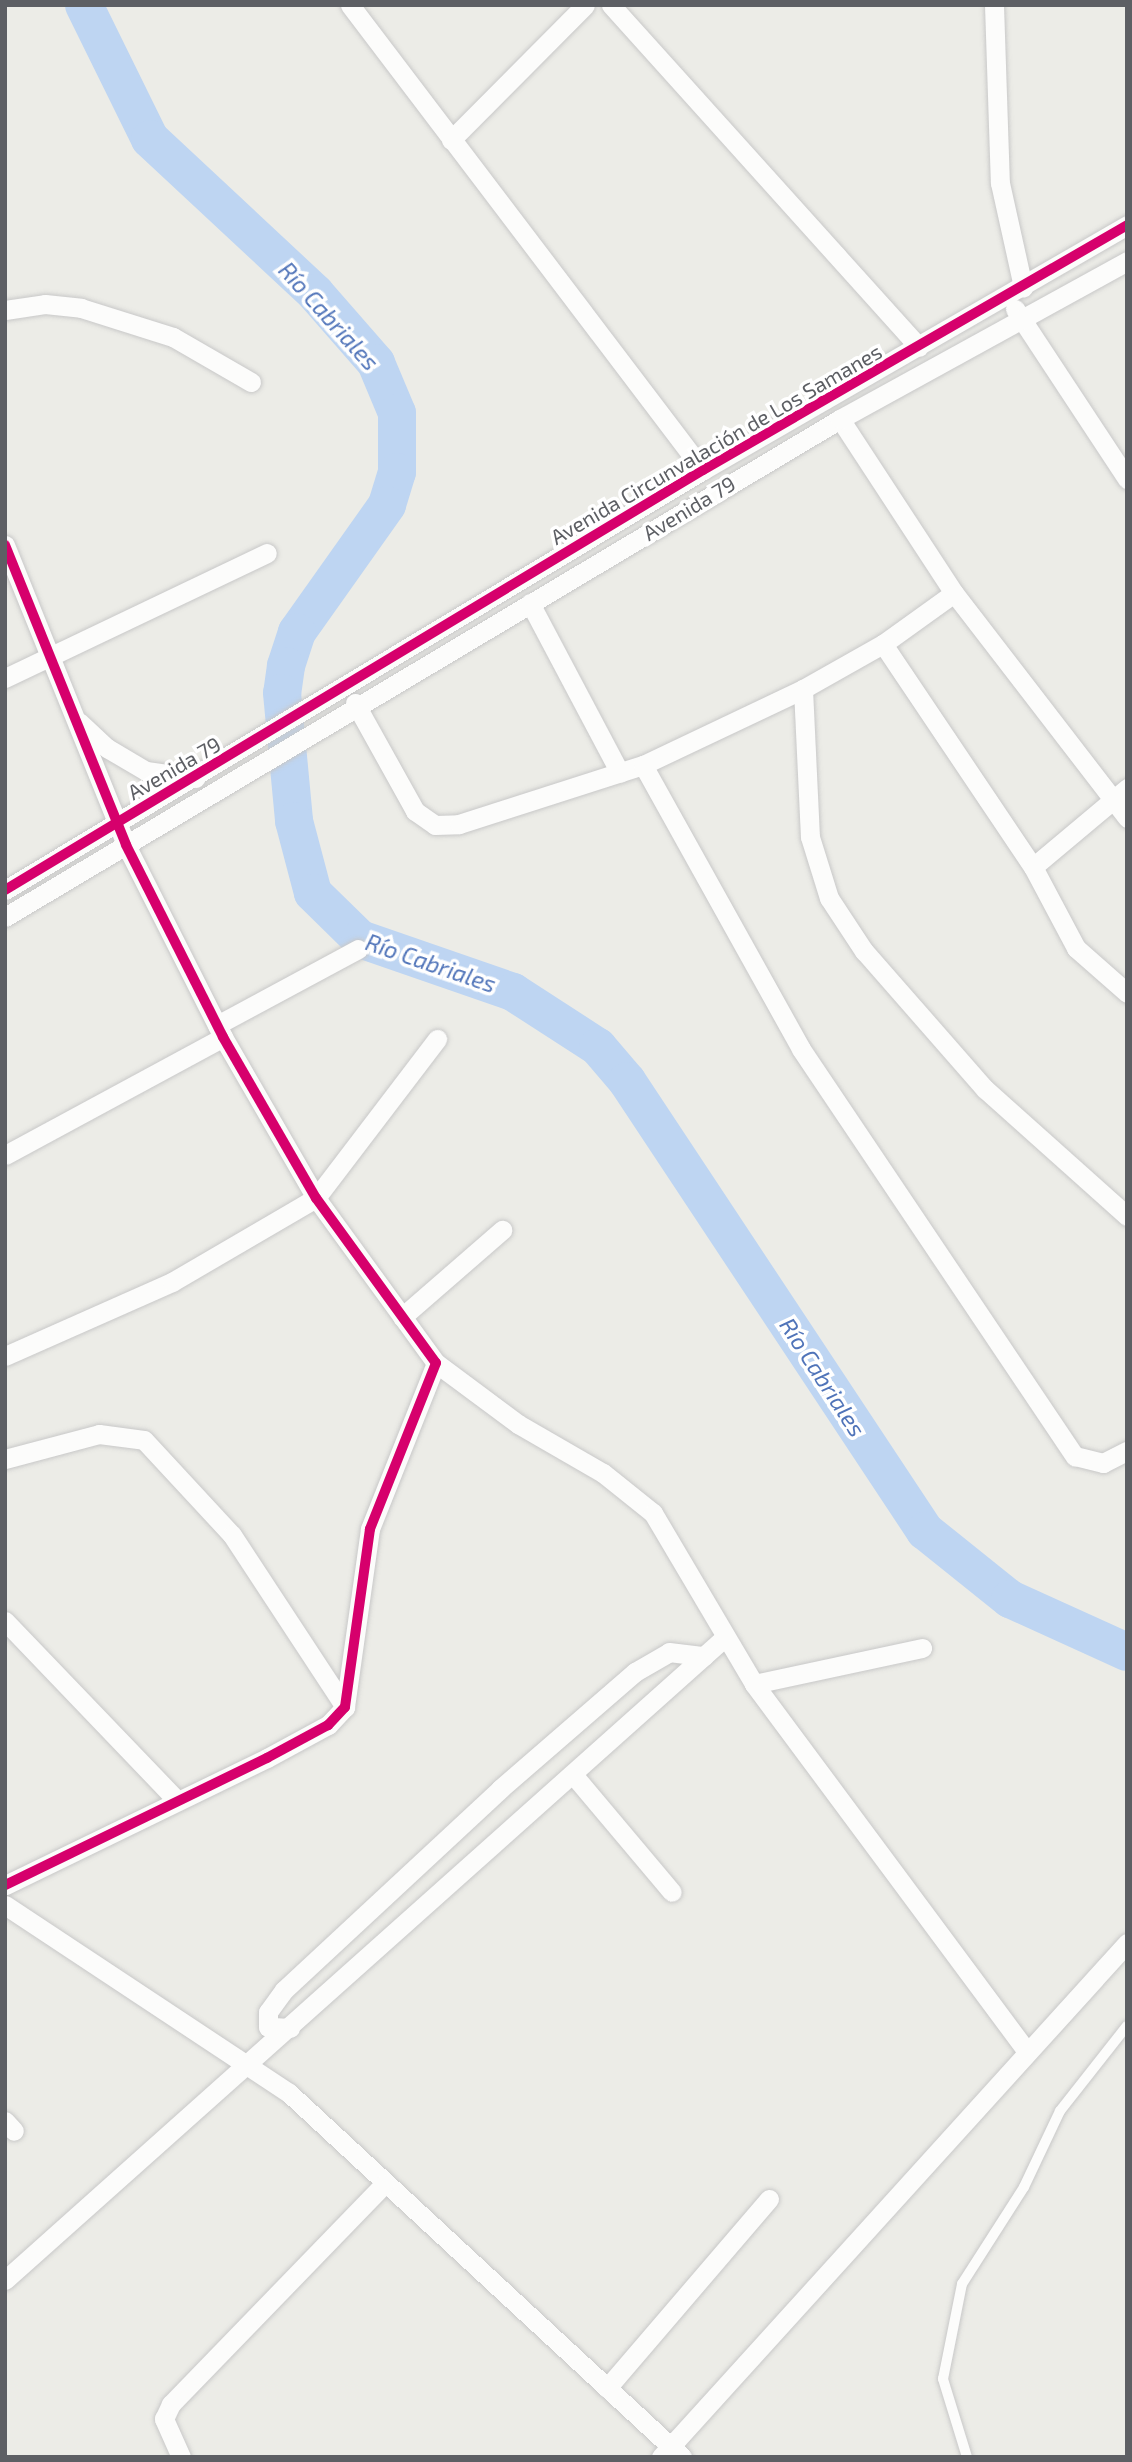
<!DOCTYPE html>
<meta charset="utf-8">
<style>
body{margin:0}
#map{position:relative;width:1132px;height:2462px;overflow:hidden;background:#ecece7;font-family:"Exo 2",sans-serif}
div>[style]{position:absolute}
.river>*{height:38px;margin:-19px;padding:0 19px;transform-origin:19px;border-radius:19px;background:#bed5f2}
.roads{filter:drop-shadow(0 0 2px #c8c8c8) drop-shadow(0 0 2px #c8c8c8)}
.service>*{height:10px;margin:-5px;padding:0 5px;transform-origin:5px;border-radius:5px;background:#fcfcfb}
.minor>*{height:19px;margin:-9.5px;padding:0 9.5px;transform-origin:9.5px;border-radius:9.5px;background:#fcfcfb}
.cycleway>*{height:10px;margin:-5px;padding:0 5px;transform-origin:5px;border-radius:5px;background:#d6006c}
span{translate:-50% -50%;white-space:nowrap;text-align:center;line-height:1.15;-webkit-text-stroke:7px #fff;paint-order:stroke}
.street-label{font-size:21px;color:#5d5f64}
.water-label{font-size:23px;color:#5074b9;font-style:italic}
.frame{position:absolute;inset:0;border:7px solid #5d5f64;pointer-events:none}
</style>
<div id="map">
<div class="river">
<div style="left:84px;top:5px;width:149px;rotate:63.8deg"></div>
<div style="left:150px;top:139px;width:226px;rotate:43deg"></div>
<div style="left:315px;top:293px;width:93px;rotate:48.9deg"></div>
<div style="left:376px;top:363px;width:54px;rotate:67.2deg"></div>
<div style="left:397px;top:413px;width:59px;rotate:90deg"></div>
<div style="left:397px;top:472px;width:34px;rotate:107deg"></div>
<div style="left:387px;top:505px;width:156px;rotate:125.3deg"></div>
<div style="left:297px;top:632px;width:36px;rotate:108deg"></div>
<div style="left:286px;top:666px;width:27px;rotate:98deg"></div>
<div style="left:282px;top:693px;width:129px;rotate:84.6deg"></div>
<div style="left:294px;top:821px;width:74px;rotate:75.2deg"></div>
<div style="left:313px;top:893px;width:66px;rotate:44.4deg"></div>
<div style="left:360px;top:939px;width:162px;rotate:19.1deg"></div>
<div style="left:513px;top:992px;width:101px;rotate:32.9deg"></div>
<div style="left:598px;top:1047px;width:45px;rotate:49.5deg"></div>
<div style="left:627px;top:1081px;width:540px;rotate:56.49deg"></div>
<div style="left:925px;top:1531px;width:109px;rotate:38.7deg"></div>
<div style="left:1010px;top:1599px;width:128px;rotate:24.4deg"></div>
</div>
<div class="roads">
<div class="service">
<div style="left:967px;top:2457px;width:82px;rotate:-107.1deg"></div>
<div style="left:943px;top:2379px;width:97px;rotate:-78.7deg"></div>
<div style="left:962px;top:2284px;width:115px;rotate:-57.4deg"></div>
<div style="left:1024px;top:2187px;width:84px;rotate:-64.7deg"></div>
<div style="left:1060px;top:2111px;width:108px;rotate:-51.8deg"></div>
</div>
<div class="minor">
<div style="left:350px;top:5px;width:584px;rotate:52.8deg"></div>
<div style="left:611px;top:5px;width:460px;rotate:48deg"></div>
<div style="left:994px;top:5px;width:178px;rotate:88.1deg"></div>
<div style="left:1000px;top:183px;width:107px;rotate:77.5deg"></div>
<div style="left:451px;top:140px;width:190px;rotate:-45.2deg"></div>
<div style="left:1015px;top:309px;width:204px;rotate:56.6deg"></div>
<div style="left:5px;top:310px;width:40px;rotate:-8.5deg"></div>
<div style="left:45px;top:304px;width:36px;rotate:6deg"></div>
<div style="left:81px;top:308px;width:96px;rotate:17.5deg"></div>
<div style="left:173px;top:337px;width:90px;rotate:30deg"></div>
<div style="left:840px;top:419px;width:208px;rotate:56.8deg"></div>
<div style="left:954px;top:593px;width:284px;rotate:52.4deg"></div>
<div style="left:5px;top:545px;width:323px;rotate:68deg"></div>
<div style="left:126px;top:845px;width:215px;rotate:63.2deg"></div>
<div style="left:223px;top:1037px;width:186px;rotate:60deg"></div>
<div style="left:316px;top:1198px;width:204px;rotate:54deg"></div>
<div style="left:436px;top:1363px;width:179px;rotate:111.7deg"></div>
<div style="left:370px;top:1529px;width:180px;rotate:98deg"></div>
<div style="left:345px;top:1707px;width:25px;rotate:133deg"></div>
<div style="left:328px;top:1725px;width:69px;rotate:151.6deg"></div>
<div style="left:267px;top:1758px;width:291px;rotate:154.1deg"></div>
<div style="left:530px;top:603px;width:192px;rotate:62.1deg"></div>
<div style="left:883px;top:644px;width:269px;rotate:56.1deg"></div>
<div style="left:1033px;top:867px;width:92px;rotate:62deg"></div>
<div style="left:1076px;top:948px;width:68px;rotate:41.4deg"></div>
<div style="left:5px;top:678px;width:290px;rotate:-25.5deg"></div>
<div style="left:803px;top:689px;width:148px;rotate:87.3deg"></div>
<div style="left:810px;top:837px;width:64px;rotate:72.7deg"></div>
<div style="left:829px;top:898px;width:64px;rotate:56.6deg"></div>
<div style="left:864px;top:951px;width:184px;rotate:48.8deg"></div>
<div style="left:985px;top:1089px;width:191px;rotate:41.8deg"></div>
<div style="left:355px;top:703px;width:124px;rotate:60.9deg"></div>
<div style="left:415px;top:811px;width:24px;rotate:35deg"></div>
<div style="left:435px;top:825px;width:24px;rotate:-2deg"></div>
<div style="left:459px;top:824px;width:193px;rotate:-17.8deg"></div>
<div style="left:643px;top:765px;width:177px;rotate:-25.4deg"></div>
<div style="left:803px;top:689px;width:92px;rotate:-29.4deg"></div>
<div style="left:883px;top:644px;width:87px;rotate:-35.7deg"></div>
<div style="left:79px;top:722px;width:38px;rotate:43deg"></div>
<div style="left:107px;top:748px;width:45px;rotate:30.5deg"></div>
<div style="left:146px;top:771px;width:50px;rotate:8deg"></div>
<div style="left:643px;top:765px;width:325px;rotate:60.9deg"></div>
<div style="left:801px;top:1049px;width:491px;rotate:56.1deg"></div>
<div style="left:1075px;top:1456px;width:29px;rotate:14deg"></div>
<div style="left:1103px;top:1463px;width:27px;rotate:-27deg"></div>
<div style="left:1033px;top:867px;width:123px;rotate:-40deg"></div>
<div style="left:5px;top:890px;width:815px;rotate:-31.04deg"></div>
<div style="left:703px;top:470px;width:490px;rotate:-30deg"></div>
<div style="left:5px;top:917px;width:972px;rotate:-30.81deg"></div>
<div style="left:840px;top:419px;width:328px;rotate:-28.8deg"></div>
<div style="left:217px;top:1025px;width:160px;rotate:-28.3deg"></div>
<div style="left:5px;top:1155px;width:248px;rotate:-28.4deg"></div>
<div style="left:402px;top:1317px;width:133px;rotate:-41deg"></div>
<div style="left:5px;top:1356px;width:183px;rotate:-23.9deg"></div>
<div style="left:172px;top:1282px;width:167px;rotate:-30.3deg"></div>
<div style="left:316px;top:1198px;width:200px;rotate:-52.7deg"></div>
<div style="left:436px;top:1363px;width:102px;rotate:36.6deg"></div>
<div style="left:518px;top:1424px;width:98px;rotate:30deg"></div>
<div style="left:603px;top:1473px;width:64px;rotate:38.7deg"></div>
<div style="left:653px;top:1513px;width:199px;rotate:59.4deg"></div>
<div style="left:754px;top:1684px;width:172px;rotate:-12.1deg"></div>
<div style="left:5px;top:1459px;width:97px;rotate:-14.9deg"></div>
<div style="left:99px;top:1434px;width:45px;rotate:7.6deg"></div>
<div style="left:144px;top:1440px;width:129px;rotate:47.2deg"></div>
<div style="left:232px;top:1535px;width:206px;rotate:56.7deg"></div>
<div style="left:5px;top:1621px;width:245px;rotate:46.2deg"></div>
<div style="left:754px;top:1684px;width:456px;rotate:53.4deg"></div>
<div style="left:575px;top:1777px;width:150px;rotate:49.9deg"></div>
<div style="left:5px;top:1905px;width:341px;rotate:33.5deg"></div>
<div style="left:289px;top:2093px;width:536px;rotate:42.81deg"></div>
<div style="left:290px;top:2028px;width:22px;rotate:-177deg"></div>
<div style="left:268px;top:2027px;width:15px;rotate:-90deg"></div>
<div style="left:268px;top:2012px;width:27px;rotate:-54deg"></div>
<div style="left:284px;top:1990px;width:295px;rotate:-42.9deg"></div>
<div style="left:500px;top:1789px;width:179px;rotate:-40.9deg"></div>
<div style="left:635px;top:1672px;width:39px;rotate:-30deg"></div>
<div style="left:669px;top:1652px;width:35px;rotate:7deg"></div>
<div style="left:5px;top:2121px;width:13px;rotate:48deg"></div>
<div style="left:5px;top:2280px;width:964px;rotate:-41.76deg"></div>
<div style="left:607px;top:2388px;width:249px;rotate:-49.4deg"></div>
<div style="left:181px;top:2457px;width:42px;rotate:-114.1deg"></div>
<div style="left:164px;top:2419px;width:17px;rotate:-65deg"></div>
<div style="left:171px;top:2404px;width:306px;rotate:-45.9deg"></div>
<div style="left:661px;top:2457px;width:694px;rotate:-47.8deg"></div>
</div>
</div>
<div class="cycleway">
<div style="left:5px;top:545px;width:323px;rotate:68deg"></div>
<div style="left:126px;top:845px;width:215px;rotate:63.2deg"></div>
<div style="left:223px;top:1037px;width:186px;rotate:60deg"></div>
<div style="left:316px;top:1198px;width:204px;rotate:54deg"></div>
<div style="left:436px;top:1363px;width:179px;rotate:111.7deg"></div>
<div style="left:370px;top:1529px;width:180px;rotate:98deg"></div>
<div style="left:345px;top:1707px;width:25px;rotate:133deg"></div>
<div style="left:328px;top:1725px;width:69px;rotate:151.6deg"></div>
<div style="left:267px;top:1758px;width:291px;rotate:154.1deg"></div>
<div style="left:5px;top:890px;width:815px;rotate:-31.04deg"></div>
<div style="left:703px;top:470px;width:490px;rotate:-30deg"></div>
</div>
<div class="street-label">
<span style="left:716px;top:444px;rotate:-30deg">Avenida Circunvalación de Los Samanes</span>
<span style="left:689px;top:508px;rotate:-31deg">Avenida 79</span>
<span style="left:174px;top:768px;rotate:-30deg">Avenida 79</span>
</div>
<div class="water-label">
<span style="left:329px;top:316px;rotate:48deg">Río Cabriales</span>
<span style="left:431px;top:963px;rotate:19deg">Río Cabriales</span>
<span style="left:823px;top:1377px;rotate:57deg">Río Cabriales</span>
</div>
<div class="frame"></div>
</div>
